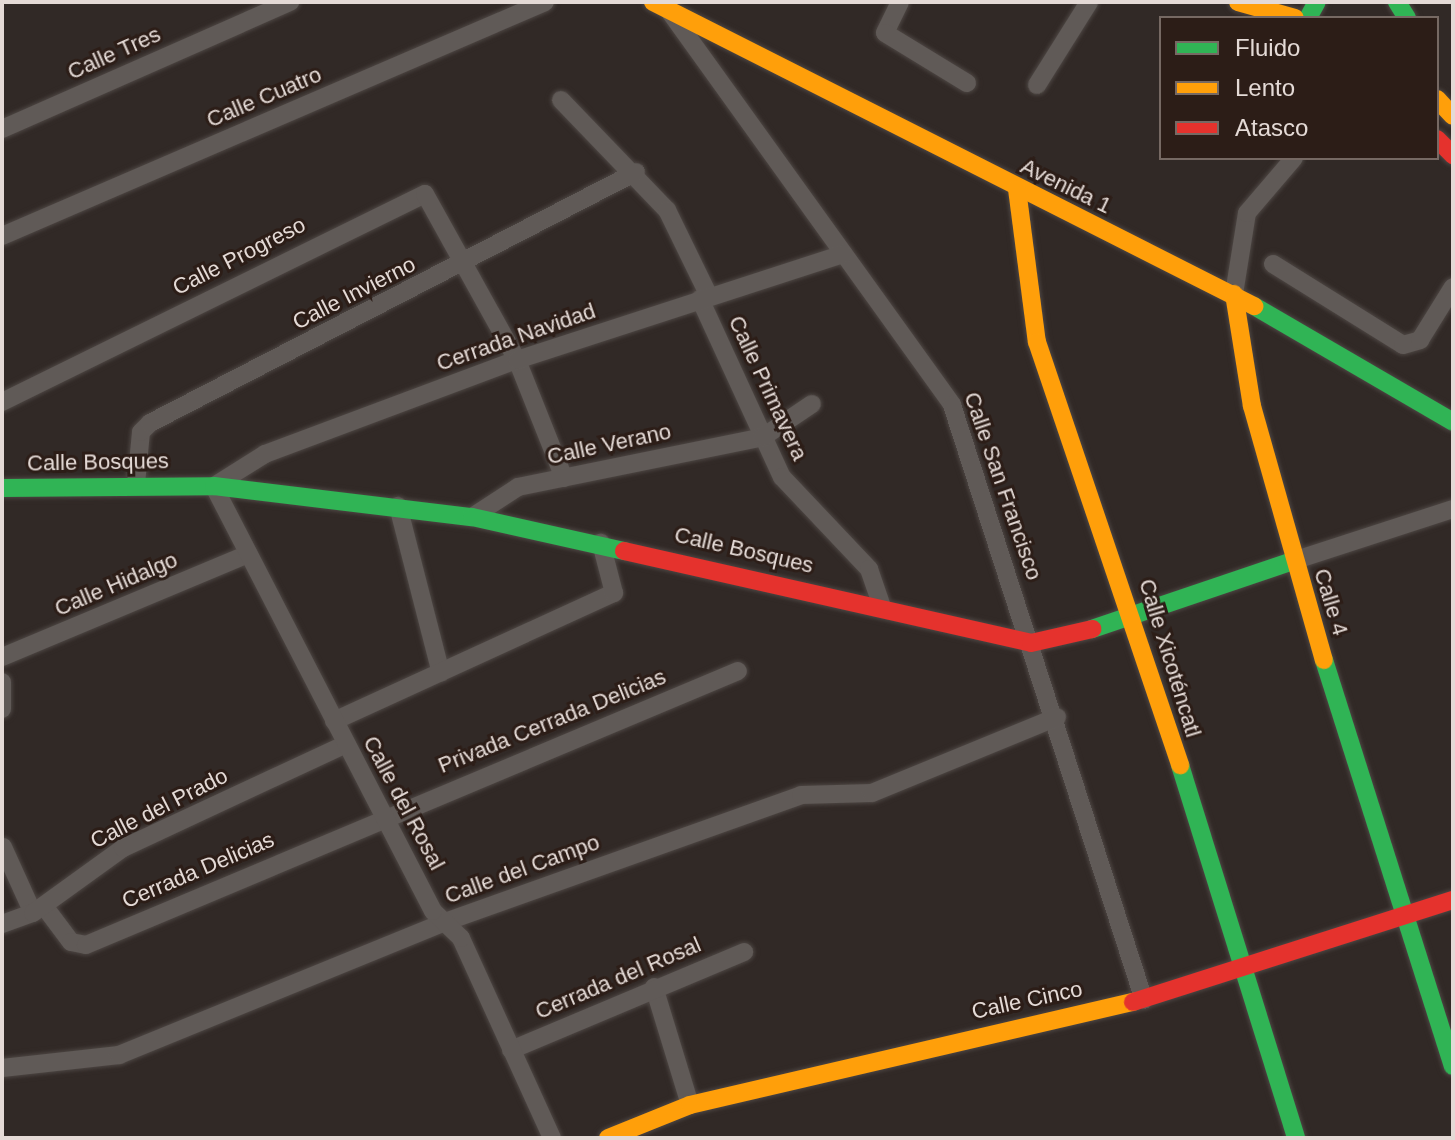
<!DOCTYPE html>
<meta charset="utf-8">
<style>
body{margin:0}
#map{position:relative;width:1455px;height:1140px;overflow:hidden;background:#312926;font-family:Helvetica,sans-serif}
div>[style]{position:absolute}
.roads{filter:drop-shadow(0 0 2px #4d4643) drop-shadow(0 0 2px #4d4643)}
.street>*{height:18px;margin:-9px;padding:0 9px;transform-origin:9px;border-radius:9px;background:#605a57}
.fast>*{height:18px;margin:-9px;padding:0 9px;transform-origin:9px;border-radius:9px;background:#30b455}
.slow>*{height:18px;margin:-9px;padding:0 9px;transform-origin:9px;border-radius:9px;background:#ff9f0a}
.jam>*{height:18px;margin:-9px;padding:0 9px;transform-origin:9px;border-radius:9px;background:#e5322d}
span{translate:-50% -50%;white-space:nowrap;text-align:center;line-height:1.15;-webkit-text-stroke:6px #2c1d17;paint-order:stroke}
.street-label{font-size:22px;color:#e4dad6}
.frame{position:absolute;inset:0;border:4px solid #e4dad6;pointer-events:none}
.legend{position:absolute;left:1159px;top:16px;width:280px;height:144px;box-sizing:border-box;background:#2c1d17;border:2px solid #766963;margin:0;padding:10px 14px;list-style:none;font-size:24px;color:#e4dad6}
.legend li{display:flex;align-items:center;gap:16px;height:40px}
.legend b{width:40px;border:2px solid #766963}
</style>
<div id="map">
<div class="roads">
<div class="street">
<div style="left:900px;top:2px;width:34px;rotate:116deg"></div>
<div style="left:885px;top:33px;width:96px;rotate:31.4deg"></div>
<div style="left:670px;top:12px;width:484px;rotate:54.3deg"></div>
<div style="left:952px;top:405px;width:625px;rotate:72.12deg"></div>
<div style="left:1037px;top:85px;width:98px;rotate:-57.9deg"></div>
<div style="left:561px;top:100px;width:153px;rotate:46.1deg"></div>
<div style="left:667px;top:210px;width:96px;rotate:64deg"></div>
<div style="left:2px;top:129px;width:315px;rotate:-23.8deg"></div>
<div style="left:2px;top:236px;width:591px;rotate:-23.31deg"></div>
<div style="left:1273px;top:264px;width:153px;rotate:31.9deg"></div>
<div style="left:1403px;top:345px;width:18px;rotate:-16deg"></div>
<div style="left:1420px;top:340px;width:62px;rotate:-58.1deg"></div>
<div style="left:1234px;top:294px;width:82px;rotate:-80.9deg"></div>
<div style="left:1247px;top:213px;width:72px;rotate:-49.5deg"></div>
<div style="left:700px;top:299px;width:196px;rotate:65.3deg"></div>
<div style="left:782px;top:477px;width:127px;rotate:46.6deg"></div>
<div style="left:869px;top:569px;width:39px;rotate:71deg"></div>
<div style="left:2px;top:402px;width:471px;rotate:-26.2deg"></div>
<div style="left:425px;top:194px;width:190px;rotate:61deg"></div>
<div style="left:517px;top:360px;width:127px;rotate:68.3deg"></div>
<div style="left:136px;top:484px;width:52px;rotate:-84.5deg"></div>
<div style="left:141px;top:432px;width:13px;rotate:-45deg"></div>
<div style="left:150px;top:423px;width:547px;rotate:-27.31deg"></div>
<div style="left:398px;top:506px;width:172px;rotate:75.6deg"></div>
<div style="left:472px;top:517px;width:55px;rotate:-33.1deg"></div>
<div style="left:518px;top:487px;width:250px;rotate:-11.5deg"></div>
<div style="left:763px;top:437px;width:59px;rotate:-34deg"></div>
<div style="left:1293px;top:561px;width:168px;rotate:-18deg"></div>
<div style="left:2px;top:657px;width:267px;rotate:-22.7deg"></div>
<div style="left:2px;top:682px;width:27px;rotate:90deg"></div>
<div style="left:334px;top:721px;width:308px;rotate:-24.6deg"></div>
<div style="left:614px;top:593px;width:52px;rotate:-104.6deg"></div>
<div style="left:3px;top:847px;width:72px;rotate:65.6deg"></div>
<div style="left:44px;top:906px;width:45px;rotate:53.1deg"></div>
<div style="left:71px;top:942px;width:15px;rotate:11deg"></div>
<div style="left:86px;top:945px;width:707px;rotate:-22.79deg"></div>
<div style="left:2px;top:924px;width:33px;rotate:-20deg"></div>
<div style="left:33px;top:913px;width:111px;rotate:-35.8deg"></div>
<div style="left:123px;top:848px;width:246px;rotate:-25deg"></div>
<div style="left:654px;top:987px;width:123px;rotate:73deg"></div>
<div style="left:511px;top:1050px;width:253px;rotate:-22.8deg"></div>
<div style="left:2px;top:1068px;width:118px;rotate:-6.3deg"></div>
<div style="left:119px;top:1055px;width:352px;rotate:-22.2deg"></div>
<div style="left:445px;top:922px;width:378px;rotate:-19.6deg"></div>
<div style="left:801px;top:795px;width:71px;rotate:-1.6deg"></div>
<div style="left:872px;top:793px;width:200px;rotate:-22.3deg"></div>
<div style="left:552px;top:1138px;width:220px;rotate:-114.5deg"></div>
<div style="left:461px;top:938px;width:39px;rotate:-136deg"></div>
<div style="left:433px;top:911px;width:478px;rotate:-117.3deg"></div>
<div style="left:214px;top:486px;width:60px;rotate:-32.1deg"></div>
<div style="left:265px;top:454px;width:269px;rotate:-20.5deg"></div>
<div style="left:517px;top:360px;width:343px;rotate:-18deg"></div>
</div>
<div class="fast">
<div style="left:1397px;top:2px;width:19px;rotate:58deg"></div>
<div style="left:1308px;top:18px;width:18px;rotate:-61deg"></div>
<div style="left:1254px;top:306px;width:230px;rotate:30.2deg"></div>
<div style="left:2px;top:488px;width:212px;rotate:-0.5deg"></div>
<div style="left:214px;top:486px;width:260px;rotate:6.9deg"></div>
<div style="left:472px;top:517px;width:156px;rotate:12.6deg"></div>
<div style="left:1092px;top:629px;width:212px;rotate:-18.7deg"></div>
<div style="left:1324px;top:660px;width:426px;rotate:72.4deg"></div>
<div style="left:1180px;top:765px;width:391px;rotate:72.7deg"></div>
</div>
<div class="slow">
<div style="left:653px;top:2px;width:674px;rotate:26.83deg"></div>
<div style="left:1238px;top:2px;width:59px;rotate:15.7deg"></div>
<div style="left:1437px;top:99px;width:23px;rotate:47deg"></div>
<div style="left:1017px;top:189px;width:154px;rotate:82.6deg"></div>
<div style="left:1037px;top:342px;width:447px;rotate:71.3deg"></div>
<div style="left:1234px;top:294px;width:113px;rotate:80.9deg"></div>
<div style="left:1252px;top:406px;width:264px;rotate:74.2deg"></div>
<div style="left:608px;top:1138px;width:88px;rotate:-21.9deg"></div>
<div style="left:690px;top:1105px;width:455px;rotate:-13.1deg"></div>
</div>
<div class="jam">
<div style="left:1437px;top:139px;width:23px;rotate:45deg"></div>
<div style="left:624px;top:551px;width:417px;rotate:12.7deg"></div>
<div style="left:1031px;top:643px;width:63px;rotate:-12.9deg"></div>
<div style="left:1133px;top:1002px;width:336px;rotate:-17.7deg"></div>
</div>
</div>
<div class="street-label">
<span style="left:114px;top:53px;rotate:-24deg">Calle Tres</span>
<span style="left:264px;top:97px;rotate:-23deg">Calle Cuatro</span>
<span style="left:1066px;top:186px;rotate:26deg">Avenida 1</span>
<span style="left:239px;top:256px;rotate:-27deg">Calle Progreso</span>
<span style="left:354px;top:293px;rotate:-27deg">Calle Invierno</span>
<span style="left:516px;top:337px;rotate:-19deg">Cerrada Navidad</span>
<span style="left:768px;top:388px;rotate:65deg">Calle Primavera</span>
<span style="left:609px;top:444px;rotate:-12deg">Calle Verano</span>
<span style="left:98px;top:462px;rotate:-1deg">Calle Bosques</span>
<span style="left:1003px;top:486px;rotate:71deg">Calle San Francisco</span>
<span style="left:744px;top:550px;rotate:13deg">Calle Bosques</span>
<span style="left:116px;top:584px;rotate:-23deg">Calle Hidalgo</span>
<span style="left:1331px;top:602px;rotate:73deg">Calle 4</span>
<span style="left:1170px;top:658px;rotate:73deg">Calle Xicoténcatl</span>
<span style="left:552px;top:721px;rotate:-22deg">Privada Cerrada Delicias</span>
<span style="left:404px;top:803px;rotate:62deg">Calle del Rosal</span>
<span style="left:159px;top:808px;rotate:-27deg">Calle del Prado</span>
<span style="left:522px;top:869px;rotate:-20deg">Calle del Campo</span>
<span style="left:198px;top:870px;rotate:-23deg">Cerrada Delicias</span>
<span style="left:618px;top:978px;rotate:-23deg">Cerrada del Rosal</span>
<span style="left:1027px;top:1000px;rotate:-12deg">Calle Cinco</span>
</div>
<div class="frame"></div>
<ul class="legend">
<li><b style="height:10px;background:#30b455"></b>Fluido</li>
<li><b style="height:10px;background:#ff9f0a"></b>Lento</li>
<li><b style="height:10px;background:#e5322d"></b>Atasco</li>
</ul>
</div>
